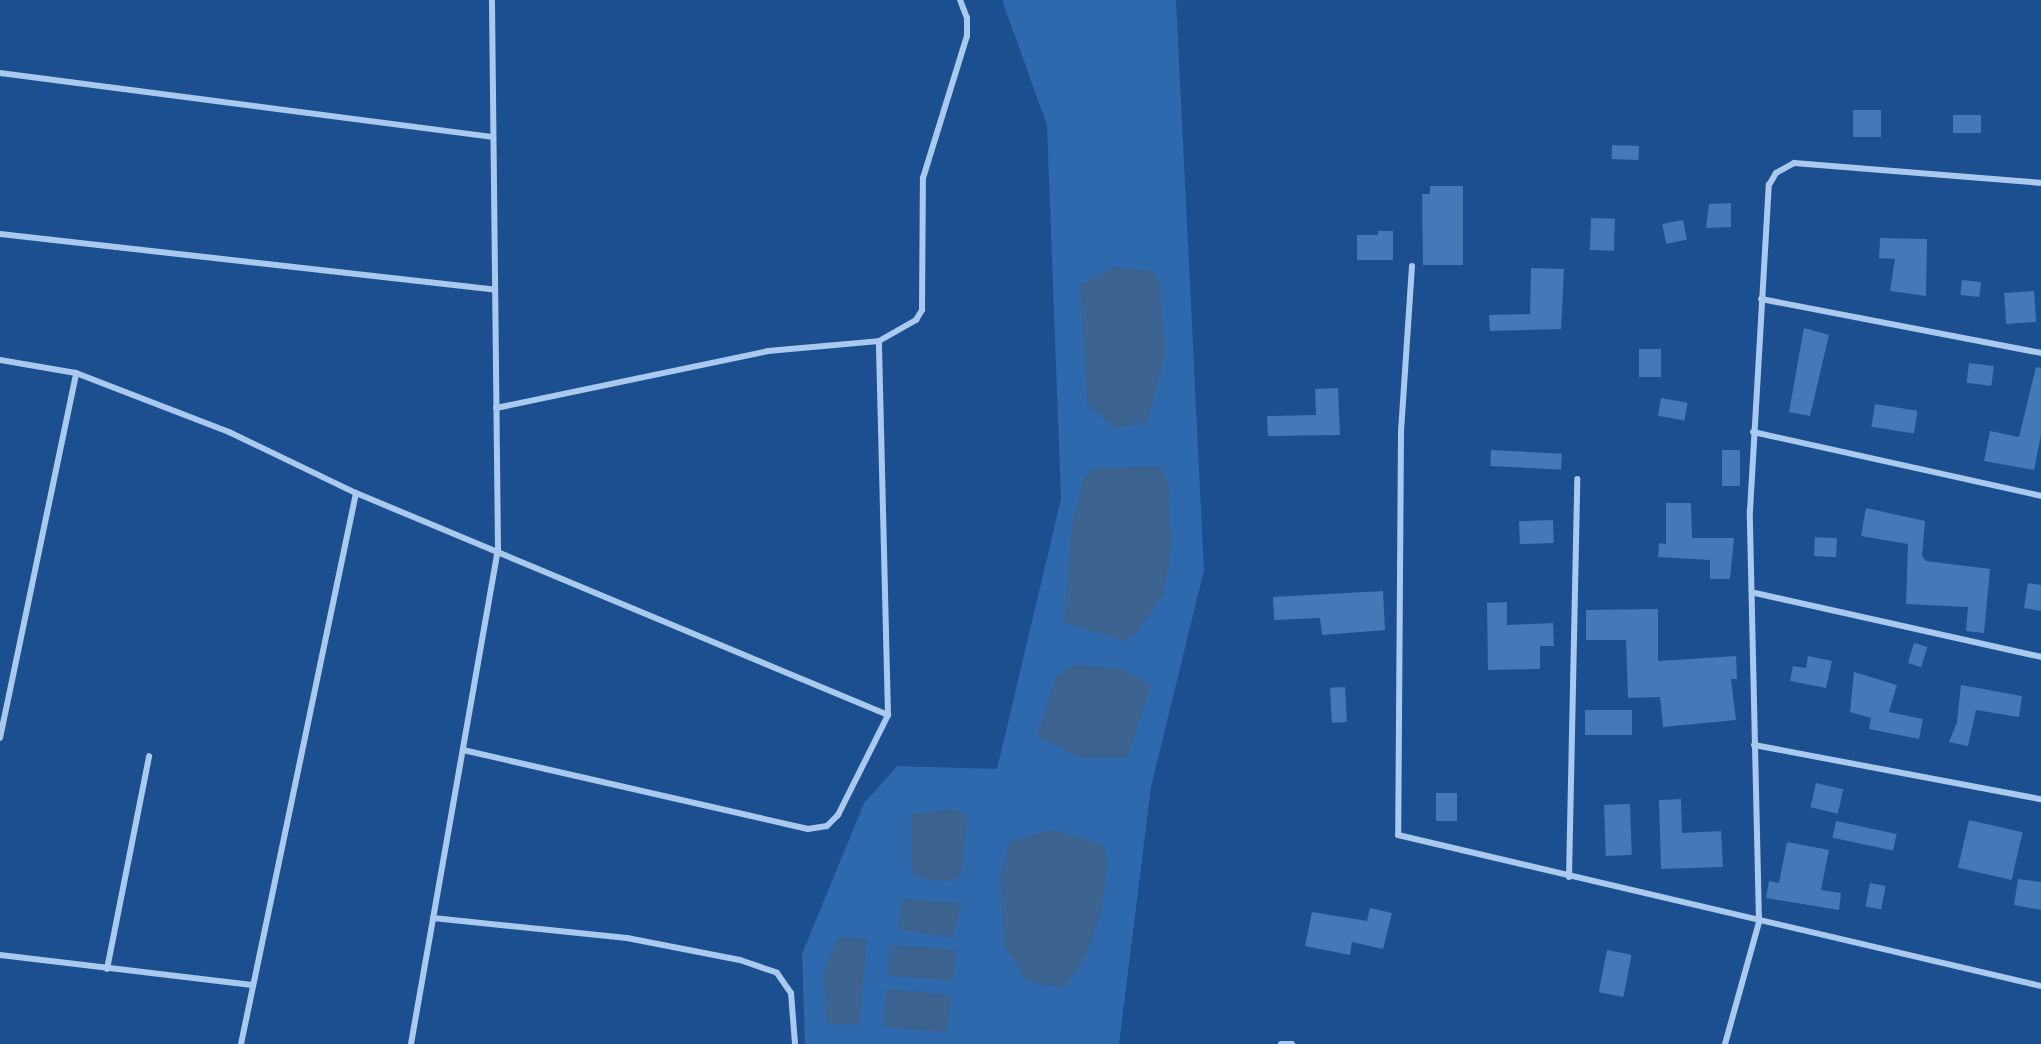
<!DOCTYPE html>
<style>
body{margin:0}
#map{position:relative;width:2041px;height:1044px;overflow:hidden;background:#1b4f8f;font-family:Montserrat,sans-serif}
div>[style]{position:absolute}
.green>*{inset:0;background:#2e69ad}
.water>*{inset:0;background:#3c6290;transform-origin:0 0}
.building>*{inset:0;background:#4478b7;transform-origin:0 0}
.minor>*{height:6px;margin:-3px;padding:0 3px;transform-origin:3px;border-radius:3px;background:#a9c9ee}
span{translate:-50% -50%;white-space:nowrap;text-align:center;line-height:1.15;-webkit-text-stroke:6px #1b4f8f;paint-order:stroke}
</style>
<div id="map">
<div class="green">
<div style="clip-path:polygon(1002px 0,1176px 0,1204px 570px,1151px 787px,1119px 1044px,805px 1044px,802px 954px,864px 803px,897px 766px,997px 769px,1061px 499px,1047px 125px)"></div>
</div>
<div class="water">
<div style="clip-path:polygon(1114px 267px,1152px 271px,1160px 282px,1165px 355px,1147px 423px,1115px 428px,1087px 404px,1080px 285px)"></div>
<div style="clip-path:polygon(1160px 466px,1168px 483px,1172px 547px,1163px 594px,1136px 634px,1125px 641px,1064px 623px,1071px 530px,1083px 479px,1092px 469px)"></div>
<div style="clip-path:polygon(1072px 665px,1122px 669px,1151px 685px,1127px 758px,1078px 757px,1037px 736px,1056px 677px)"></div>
<div style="clip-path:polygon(953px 809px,967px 816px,962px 873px,954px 881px,922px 879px,911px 873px,911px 814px)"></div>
<div style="clip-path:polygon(1054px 830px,1104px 845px,1108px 863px,1101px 909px,1085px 959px,1064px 988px,1026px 981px,1004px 946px,1000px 876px,1010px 841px)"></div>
<div style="clip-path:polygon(902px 899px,962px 903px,952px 938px,898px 929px)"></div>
<div style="clip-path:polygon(839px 937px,867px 939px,859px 1025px,827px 1023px,823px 970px)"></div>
<div style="left:890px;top:945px;width:66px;height:31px;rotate:4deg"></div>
<div style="left:886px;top:989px;width:65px;height:38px;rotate:5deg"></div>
</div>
<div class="building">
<div style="left:1881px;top:110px;width:27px;height:28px;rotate:90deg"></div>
<div style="left:1953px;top:115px;width:28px;height:18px"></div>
<div style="left:1612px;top:145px;width:27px;height:14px;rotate:2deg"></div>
<div style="clip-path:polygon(1430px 186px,1463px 186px,1463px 265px,1423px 265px,1422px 194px,1430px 194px)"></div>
<div style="clip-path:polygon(1731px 203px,1731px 227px,1706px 228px,1709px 204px)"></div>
<div style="left:1591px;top:218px;width:24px;height:32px;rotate:2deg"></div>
<div style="left:1683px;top:220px;width:20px;height:21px;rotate:79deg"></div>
<div style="clip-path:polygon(1378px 231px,1393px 231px,1393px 260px,1357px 260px,1357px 235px,1378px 235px)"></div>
<div style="clip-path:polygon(1880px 238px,1927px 239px,1926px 296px,1890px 291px,1895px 259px,1879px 258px)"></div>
<div style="clip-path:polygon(1531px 268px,1564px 269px,1561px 329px,1490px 331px,1489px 315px,1530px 314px)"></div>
<div style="left:1962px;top:280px;width:19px;height:15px;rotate:6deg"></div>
<div style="left:2034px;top:291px;width:31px;height:30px;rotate:86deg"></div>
<div style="clip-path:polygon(1804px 328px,1829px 335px,1810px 416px,1789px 412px)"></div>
<div style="left:1639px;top:349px;width:22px;height:28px"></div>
<div style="left:1969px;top:363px;width:25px;height:20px;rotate:7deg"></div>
<div style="clip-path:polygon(2036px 367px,2041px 368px,2041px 435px,2034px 470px,1984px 461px,1990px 431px,2019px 437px)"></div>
<div style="clip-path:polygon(1338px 388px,1340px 435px,1268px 436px,1267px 416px,1316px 415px,1315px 389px)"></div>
<div style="left:1661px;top:398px;width:27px;height:18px;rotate:10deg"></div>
<div style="left:1875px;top:404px;width:43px;height:23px;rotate:9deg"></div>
<div style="left:1491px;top:450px;width:71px;height:16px;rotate:3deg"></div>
<div style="left:1722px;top:450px;width:18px;height:36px"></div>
<div style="clip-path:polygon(1666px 503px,1691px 503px,1692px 538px,1734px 538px,1730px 579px,1710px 579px,1710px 560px,1658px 557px,1659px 543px,1666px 544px)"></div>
<div style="clip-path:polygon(1866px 508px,1925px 521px,1922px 556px,1926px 561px,1990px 569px,1984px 633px,1966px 631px,1968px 607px,1906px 604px,1908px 544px,1861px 536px)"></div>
<div style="left:1553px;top:520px;width:23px;height:34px;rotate:88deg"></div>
<div style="left:1815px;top:537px;width:22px;height:19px;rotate:3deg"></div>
<div style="clip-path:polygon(2028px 583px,2041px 585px,2041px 611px,2024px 608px)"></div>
<div style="clip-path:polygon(1383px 591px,1385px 630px,1322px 635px,1320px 618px,1274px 620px,1273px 597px)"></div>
<div style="clip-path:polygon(1507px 602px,1507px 625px,1553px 623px,1554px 646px,1540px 646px,1540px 669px,1488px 670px,1487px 603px)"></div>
<div style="clip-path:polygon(1658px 609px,1658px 661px,1736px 656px,1737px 679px,1731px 679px,1736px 720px,1663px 727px,1660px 697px,1628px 698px,1626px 640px,1586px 640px,1586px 610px)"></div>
<div style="left:1914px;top:643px;width:14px;height:21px;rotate:17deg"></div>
<div style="clip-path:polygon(1808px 656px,1832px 661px,1826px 688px,1790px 681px,1793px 666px,1806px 668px)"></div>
<div style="clip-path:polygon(1854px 672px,1897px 685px,1889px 712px,1923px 719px,1919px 739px,1869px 729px,1871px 718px,1850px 712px)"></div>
<div style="clip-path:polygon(1961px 685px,2022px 696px,2019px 717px,1976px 710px,1968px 746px,1949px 742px,1957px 722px)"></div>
<div style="left:1345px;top:687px;width:35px;height:15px;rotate:87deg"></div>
<div style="left:1632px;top:710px;width:25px;height:47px;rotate:90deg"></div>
<div style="left:1816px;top:783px;width:28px;height:25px;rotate:13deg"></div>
<div style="left:1436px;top:793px;width:21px;height:28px"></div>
<div style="clip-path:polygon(1681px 799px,1682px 833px,1721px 831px,1723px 867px,1661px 869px,1659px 800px)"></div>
<div style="left:1630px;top:804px;width:51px;height:26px;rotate:88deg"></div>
<div style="left:1969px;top:820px;width:55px;height:49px;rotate:13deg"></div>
<div style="left:1836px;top:821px;width:62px;height:17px;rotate:12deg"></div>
<div style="clip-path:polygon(1787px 842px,1829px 850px,1821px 890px,1841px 893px,1839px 910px,1766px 898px,1769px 881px,1779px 883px)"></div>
<div style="clip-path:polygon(2018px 879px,2041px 882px,2041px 910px,2014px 905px)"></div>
<div style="left:1870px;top:883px;width:16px;height:24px;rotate:11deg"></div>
<div style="clip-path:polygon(1370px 908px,1392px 913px,1383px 949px,1352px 942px,1350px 955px,1305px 946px,1312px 912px,1367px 921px)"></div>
<div style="left:1607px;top:950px;width:25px;height:43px;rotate:11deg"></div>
</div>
<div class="minor">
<div style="left:0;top:73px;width:496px;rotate:7.4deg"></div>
<div style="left:0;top:234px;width:497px;rotate:6.4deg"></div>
<div style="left:1412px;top:266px;width:167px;rotate:93.8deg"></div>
<div style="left:1401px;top:433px;width:402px;rotate:90.4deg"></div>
<div style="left:1398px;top:835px;width:660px;rotate:13.22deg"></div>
<div style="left:1761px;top:299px;width:285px;rotate:10.9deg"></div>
<div style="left:0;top:360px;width:77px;rotate:9.7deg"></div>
<div style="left:76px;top:373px;width:164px;rotate:21.1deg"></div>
<div style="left:229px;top:432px;width:141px;rotate:25.7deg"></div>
<div style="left:356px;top:493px;width:576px;rotate:22.65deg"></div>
<div style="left:496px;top:408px;width:278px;rotate:-11.8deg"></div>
<div style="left:768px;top:351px;width:111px;rotate:-5.1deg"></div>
<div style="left:879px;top:341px;width:43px;rotate:-29.6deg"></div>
<div style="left:916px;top:320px;width:12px;rotate:-59deg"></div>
<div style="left:922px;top:310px;width:132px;rotate:-89.6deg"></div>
<div style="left:923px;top:178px;width:149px;rotate:-72.8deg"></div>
<div style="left:967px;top:36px;width:18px;rotate:-90deg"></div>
<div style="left:967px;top:18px;width:19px;rotate:-111deg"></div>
<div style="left:1753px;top:432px;width:295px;rotate:12.5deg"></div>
<div style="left:1755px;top:593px;width:293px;rotate:12.6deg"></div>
<div style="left:0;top:738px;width:373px;rotate:-78.2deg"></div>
<div style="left:1754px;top:745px;width:292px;rotate:10.7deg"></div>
<div style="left:463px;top:750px;width:354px;rotate:12.9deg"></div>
<div style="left:808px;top:829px;width:19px;rotate:-9deg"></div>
<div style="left:827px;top:826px;width:16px;rotate:-45deg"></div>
<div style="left:838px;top:815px;width:112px;rotate:-63.4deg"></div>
<div style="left:888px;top:715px;width:374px;rotate:-91.4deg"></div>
<div style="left:1569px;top:877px;width:398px;rotate:-88.8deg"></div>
<div style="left:433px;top:918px;width:195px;rotate:5.9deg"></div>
<div style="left:627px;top:938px;width:115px;rotate:11deg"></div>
<div style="left:740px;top:960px;width:39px;rotate:19deg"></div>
<div style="left:777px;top:973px;width:24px;rotate:55deg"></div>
<div style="left:791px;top:993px;width:51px;rotate:85.5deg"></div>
<div style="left:0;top:955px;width:254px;rotate:6.8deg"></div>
<div style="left:107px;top:969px;width:217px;rotate:-78.8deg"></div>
<div style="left:241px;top:1044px;width:563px;rotate:-78.21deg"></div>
<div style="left:411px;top:1044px;width:503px;rotate:-80.03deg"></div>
<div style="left:498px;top:549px;width:549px;rotate:-90.63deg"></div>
<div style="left:1281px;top:1044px;width:11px"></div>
<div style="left:1725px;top:1044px;width:127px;rotate:-74.4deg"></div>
<div style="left:1759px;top:922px;width:411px;rotate:-91.3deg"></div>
<div style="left:1750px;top:511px;width:327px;rotate:-86.7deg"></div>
<div style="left:1769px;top:185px;width:14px;rotate:-60deg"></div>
<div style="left:1776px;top:173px;width:21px;rotate:-29deg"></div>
<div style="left:1794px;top:163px;width:248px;rotate:4.6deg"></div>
</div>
</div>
